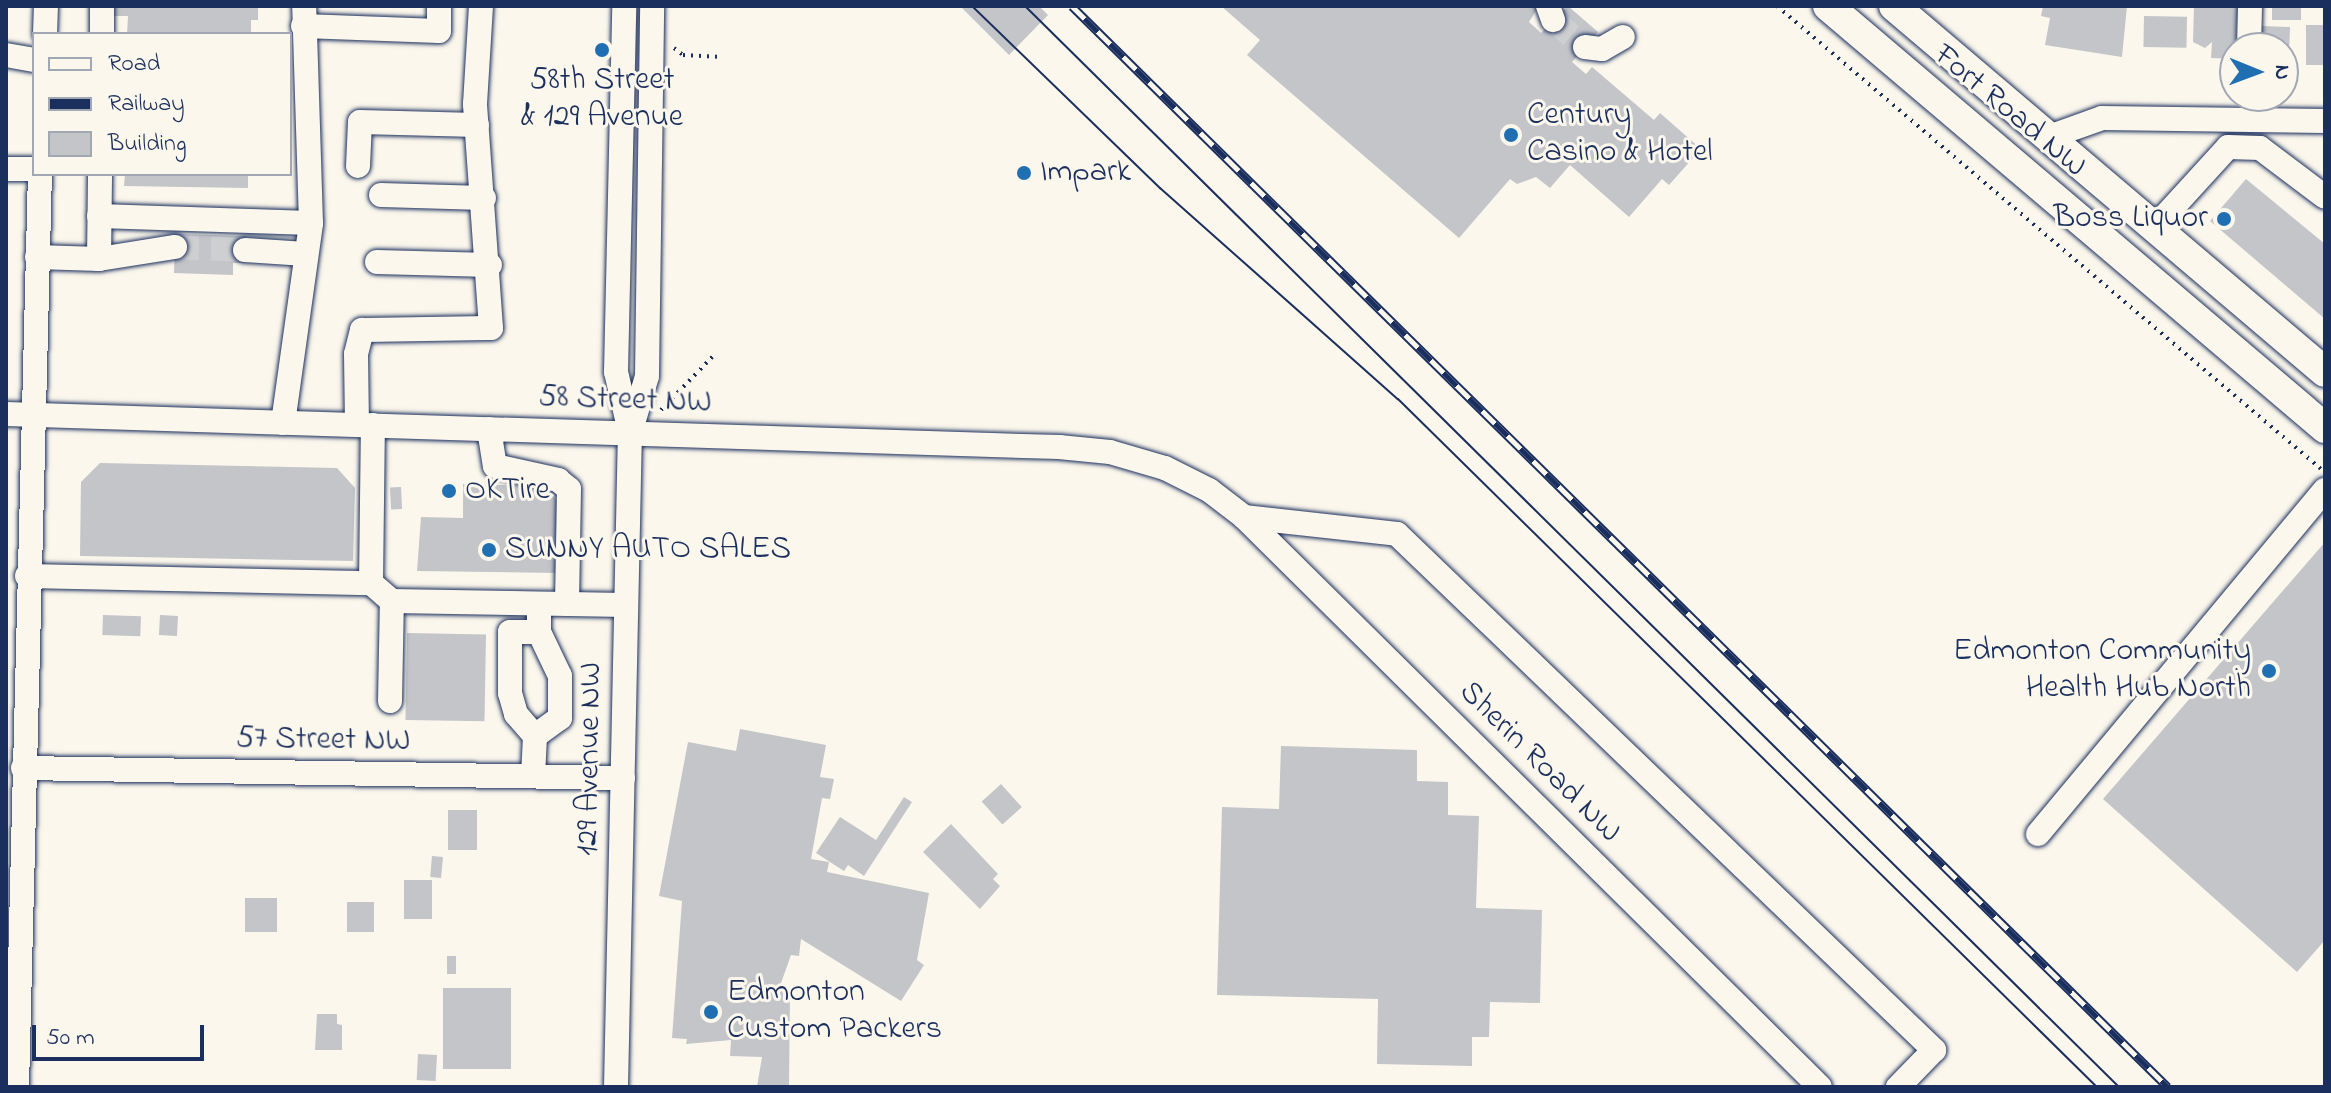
<!DOCTYPE html>
<style>
body{margin:0}
#map{position:relative;width:2331px;height:1093px;overflow:hidden;background:#fbf7ec;font-family:"Indie Flower",sans-serif}
div>[style]{position:absolute}
.building>*{inset:0;background:#c3c5c9;transform-origin:0 0}
.minor-tunnel>*{height:24px;margin-top:-12px;transform-origin:0;background:repeating-linear-gradient(90deg,#cecfd0 0 24px,transparent 0 36px)}
.path>*{height:4px;margin-top:-2px;transform-origin:0;background:repeating-linear-gradient(90deg,#1b2f5e 0 2px,transparent 0 8px)}
.roads{filter:drop-shadow(0 0 2px #1b2f5e) drop-shadow(0 0 2px #1b2f5e)}
.minor>*{height:24px;margin:-12px;padding:0 12px;transform-origin:12px;border-radius:12px;background:#fbf7ec}
.major>*{height:30px;margin:-15px;padding:0 15px;transform-origin:15px;border-radius:15px;background:#fbf7ec}
.tram>*{height:2px;margin:-1px;padding:0 1px;transform-origin:1px;border-radius:1px;background:#1b2f5e}
.rail>*{height:9px;margin-top:-4.5px;transform-origin:0;background:repeating-linear-gradient(90deg,#fbf7ec 0 18px,#1b2f5e 0 36px);box-sizing:border-box;border-block:2px solid #1b2f5e}
.dots>*{width:22px;height:22px;translate:-50% -50%;box-sizing:border-box;border:4px solid #fbf7ec;border-radius:50%}
span{translate:-50% -50%;white-space:nowrap;text-align:center;line-height:1.15;-webkit-text-stroke:6px #fbf7ec;paint-order:stroke}
.poi-label{font-size:32px;color:#1b2f5e}
.left{translate:0 -50%;text-align:left}
.right{translate:-100% -50%;text-align:right}
.street-label{font-size:32px;color:#1b2f5e}
.frame{position:absolute;inset:0;border:8px solid #1b2f5e;pointer-events:none}
.legend{position:absolute;left:32px;top:32px;width:260px;height:144px;box-sizing:border-box;background:#fbf7ec;border:2px solid #a1a7b3;margin:0;padding:10px 14px;list-style:none;font-size:24px;color:#1b2f5e}
.legend li{display:flex;align-items:center;gap:16px;height:40px}
.legend b{width:40px;border:2px solid #a1a7b3}
.north{position:absolute;left:2219px;top:32px;width:80px;height:80px;box-sizing:border-box;background:#fbf7ec;border:2px solid #a1a7b3;border-radius:50%;rotate:91deg;font-size:22px;font-weight:700;line-height:32px;text-align:center;color:#1b2f5e}
.north::after{content:'';display:block;margin:auto;width:28px;height:36px;background:#1f6fb2;clip-path:polygon(50% 0,100% 100%,50% 72%,0 100%)}
.scale{position:absolute;left:32px;top:1025px;width:172px;height:36px;box-sizing:border-box;border:4px solid #1b2f5e;border-top:0;padding-left:10px;font-size:24px;line-height:28px;white-space:nowrap;color:#1b2f5e;-webkit-text-stroke:6px #fbf7ec;paint-order:stroke}
</style>
<div id="map">
<div class="building">
<div style="clip-path:polygon(111px 6px,258px 6px,258px 20px,251px 20px,251px 34px,127px 34px,128px 16px,110px 16px)"></div>
<div style="clip-path:polygon(960px 6px,1039px 6px,1048px 15px,1009px 55px)"></div>
<div style="clip-path:polygon(1221px 6px,1539px 6px,1529px 22px,1541px 33px,1568px 6px,1598px 32px,1572px 62px,1586px 74px,1592px 67px,1654px 120px,1660px 113px,1701px 149px,1669px 185px,1662px 179px,1629px 217px,1570px 165px,1550px 188px,1536px 177px,1517px 184px,1510px 179px,1459px 238px,1247px 55px,1260px 40px)"></div>
<div style="clip-path:polygon(2043px 6px,2127px 6px,2122px 57px,2045px 45px,2050px 18px,2041px 16px)"></div>
<div style="clip-path:polygon(2194px 6px,2238px 6px,2235px 59px,2211px 58px,2212px 42px,2205px 48px,2193px 42px)"></div>
<div style="left:2272px;top:6px;width:29px;height:14px"></div>
<div style="left:2144px;top:16px;width:43px;height:31px;rotate:1deg"></div>
<div style="left:2306px;top:25px;width:19px;height:40px"></div>
<div style="clip-path:polygon(2262px 26px,2290px 27px,2289px 55px,2283px 55px,2283px 48px,2261px 48px)"></div>
<div style="clip-path:polygon(125px 174px,248px 174px,248px 188px,124px 186px)"></div>
<div style="clip-path:polygon(2246px 179px,2325px 244px,2325px 319px,2210px 221px)"></div>
<div style="clip-path:polygon(175px 234px,246px 236px,245px 263px,233px 263px,233px 275px,174px 273px)"></div>
<div style="clip-path:polygon(100px 463px,337px 468px,355px 488px,353px 561px,80px 556px,81px 482px)"></div>
<div style="clip-path:polygon(463px 484px,544px 486px,562px 506px,561px 573px,417px 571px,421px 517px,463px 518px)"></div>
<div style="left:401px;top:487px;width:22px;height:11px;rotate:87deg"></div>
<div style="clip-path:polygon(2325px 542px,2325px 940px,2297px 972px,2103px 799px)"></div>
<div style="left:103px;top:615px;width:38px;height:20px;rotate:2deg"></div>
<div style="left:160px;top:615px;width:18px;height:20px;rotate:3deg"></div>
<div style="left:407px;top:633px;width:79px;height:87px;rotate:1deg"></div>
<div style="clip-path:polygon(740px 729px,826px 745px,820px 777px,834px 779px,830px 799px,822px 798px,811px 859px,829px 862px,827px 872px,929px 893px,917px 960px,924px 965px,901px 1001px,801px 939px,799px 956px,791px 955px,781px 983px,781px 991px,790px 991px,789px 1087px,757px 1087px,762px 1057px,730px 1056px,731px 1040px,686px 1044px,687px 1039px,672px 1038px,682px 901px,659px 896px,688px 742px,736px 751px)"></div>
<div style="clip-path:polygon(1281px 746px,1417px 750px,1417px 781px,1448px 782px,1448px 815px,1479px 816px,1476px 908px,1542px 910px,1540px 1003px,1490px 1002px,1489px 1037px,1472px 1037px,1472px 1066px,1377px 1064px,1378px 999px,1217px 995px,1222px 807px,1279px 809px)"></div>
<div style="left:1001px;top:784px;width:31px;height:26px;rotate:48deg"></div>
<div style="clip-path:polygon(904px 797px,912px 802px,864px 876px,848px 865px,844px 871px,816px 853px,840px 817px,876px 840px)"></div>
<div style="left:448px;top:810px;width:29px;height:40px"></div>
<div style="clip-path:polygon(951px 824px,998px 874px,993px 879px,1000px 886px,980px 909px,923px 852px)"></div>
<div style="left:432px;top:856px;width:11px;height:21px;rotate:5deg"></div>
<div style="left:404px;top:880px;width:28px;height:39px"></div>
<div style="left:277px;top:898px;width:34px;height:32px;rotate:90deg"></div>
<div style="left:347px;top:902px;width:27px;height:30px"></div>
<div style="left:447px;top:956px;width:9px;height:18px"></div>
<div style="left:443px;top:988px;width:68px;height:81px"></div>
<div style="clip-path:polygon(317px 1014px,337px 1014px,337px 1024px,342px 1025px,342px 1050px,315px 1050px)"></div>
<div style="left:418px;top:1054px;width:19px;height:26px;rotate:3deg"></div>
</div>
<div class="minor-tunnel">
<div style="left:1553px;top:20px;width:42px;rotate:40.2deg"></div>
<div style="left:175px;top:247px;width:70px;rotate:2.5deg"></div>
</div>
<div class="path">
<div style="left:1777px;top:6px;width:714px;rotate:40.4deg"></div>
<div style="left:674px;top:48px;width:11px;rotate:38deg"></div>
<div style="left:683px;top:55px;width:34px;rotate:3deg"></div>
<div style="left:661px;top:410px;width:79px;rotate:-46deg"></div>
</div>
<div class="roads">
<div class="minor">
<div style="left:1548px;top:6px;width:15px;rotate:70deg"></div>
<div style="left:303px;top:26px;width:136px;rotate:2.1deg"></div>
<div style="left:439px;top:31px;width:25px;rotate:-90deg"></div>
<div style="left:45px;top:34px;width:28px;rotate:-88deg"></div>
<div style="left:102px;top:34px;width:28px;rotate:-90deg"></div>
<div style="left:1585px;top:47px;width:17px;rotate:7deg"></div>
<div style="left:1602px;top:49px;width:24px;rotate:-30deg"></div>
<div style="left:2249px;top:48px;width:42px;rotate:-88.6deg"></div>
<div style="left:6px;top:55px;width:28px;rotate:10deg"></div>
<div style="left:2049px;top:137px;width:56px;rotate:-19.7deg"></div>
<div style="left:2102px;top:118px;width:223px;rotate:0.8deg"></div>
<div style="left:358px;top:166px;width:44px;rotate:-87.4deg"></div>
<div style="left:360px;top:122px;width:117px;rotate:1.5deg"></div>
<div style="left:6px;top:169px;width:28px"></div>
<div style="left:381px;top:195px;width:103px;rotate:1.7deg"></div>
<div style="left:99px;top:216px;width:212px;rotate:1.9deg"></div>
<div style="left:2155px;top:227px;width:108px;rotate:-47.6deg"></div>
<div style="left:2228px;top:147px;width:32px;rotate:2deg"></div>
<div style="left:2260px;top:148px;width:81px;rotate:37deg"></div>
<div style="left:245px;top:250px;width:61px;rotate:3.8deg"></div>
<div style="left:37px;top:257px;width:62px;rotate:1.8deg"></div>
<div style="left:99px;top:259px;width:85px;rotate:-89.3deg"></div>
<div style="left:99px;top:259px;width:77px;rotate:-9deg"></div>
<div style="left:377px;top:262px;width:113px;rotate:1.5deg"></div>
<div style="left:6px;top:414px;width:1054px;rotate:1.8deg"></div>
<div style="left:1059px;top:447px;width:51px;rotate:5.6deg"></div>
<div style="left:1110px;top:452px;width:57px;rotate:16.2deg"></div>
<div style="left:1165px;top:468px;width:49px;rotate:26.6deg"></div>
<div style="left:1209px;top:490px;width:44px;rotate:37.6deg"></div>
<div style="left:1244px;top:517px;width:810px;rotate:44.7deg"></div>
<div style="left:283px;top:423px;width:202px;rotate:-82deg"></div>
<div style="left:311px;top:223px;width:217px;rotate:-91.8deg"></div>
<div style="left:357px;top:425px;width:71px;rotate:-90.8deg"></div>
<div style="left:356px;top:354px;width:25px;rotate:-76deg"></div>
<div style="left:362px;top:330px;width:129px;rotate:-0.9deg"></div>
<div style="left:491px;top:328px;width:225px;rotate:-94.1deg"></div>
<div style="left:475px;top:104px;width:98px;rotate:-86.5deg"></div>
<div style="left:489px;top:429px;width:37px;rotate:81deg"></div>
<div style="left:495px;top:466px;width:65px;rotate:12.5deg"></div>
<div style="left:558px;top:480px;width:14px;rotate:39deg"></div>
<div style="left:569px;top:489px;width:115px;rotate:91deg"></div>
<div style="left:631px;top:430px;width:56px;rotate:-73.5deg"></div>
<div style="left:647px;top:376px;width:370px;rotate:-89.2deg"></div>
<div style="left:1244px;top:517px;width:154px;rotate:6.3deg"></div>
<div style="left:1397px;top:534px;width:745px;rotate:43.86deg"></div>
<div style="left:1934px;top:1050px;width:52px;rotate:134.2deg"></div>
<div style="left:27px;top:576px;width:344px;rotate:1.2deg"></div>
<div style="left:371px;top:583px;width:28px;rotate:41deg"></div>
<div style="left:392px;top:601px;width:234px;rotate:1deg"></div>
<div style="left:371px;top:583px;width:158px;rotate:-89.3deg"></div>
<div style="left:390px;top:701px;width:100px;rotate:-88.9deg"></div>
<div style="left:535px;top:736px;width:29px;rotate:-131deg"></div>
<div style="left:516px;top:714px;width:22px;rotate:-106deg"></div>
<div style="left:510px;top:693px;width:61px;rotate:-90deg"></div>
<div style="left:510px;top:632px;width:29px"></div>
<div style="left:23px;top:768px;width:600px;rotate:0.95deg"></div>
<div style="left:533px;top:776px;width:40px;rotate:-87.1deg"></div>
<div style="left:535px;top:736px;width:31px;rotate:-36deg"></div>
<div style="left:560px;top:718px;width:42px;rotate:-90deg"></div>
<div style="left:560px;top:676px;width:49px;rotate:-115.5deg"></div>
<div style="left:539px;top:632px;width:28px;rotate:-90deg"></div>
<div style="left:2038px;top:834px;width:448px;rotate:-50.2deg"></div>
<div style="left:17px;top:1087px;width:913px;rotate:-88.56deg"></div>
<div style="left:616px;top:1087px;width:655px;rotate:-88.78deg"></div>
<div style="left:630px;top:432px;width:62px;rotate:-103.1deg"></div>
<div style="left:616px;top:372px;width:366px;rotate:-88.7deg"></div>
</div>
<div class="major">
<div style="left:1828px;top:6px;width:652px;rotate:40.33deg"></div>
<div style="left:1894px;top:6px;width:565px;rotate:40.34deg"></div>
</div>
</div>
<div class="tram">
<div style="left:972px;top:6px;width:262px;rotate:44.1deg"></div>
<div style="left:1160px;top:188px;width:318px;rotate:41.6deg"></div>
<div style="left:1398px;top:399px;width:981px;rotate:44.55deg"></div>
<div style="left:1025px;top:6px;width:1538px;rotate:44.66deg"></div>
</div>
<div class="rail">
<div style="left:1072px;top:6px;width:1539px;rotate:44.61deg"></div>
</div>
<div class="dots">
<div style="left:602px;top:50px;background:#1f6fb2"></div>
<div style="left:1511px;top:135px;background:#1f6fb2"></div>
<div style="left:1024px;top:173px;background:#1f6fb2"></div>
<div style="left:2224px;top:219px;background:#1f6fb2"></div>
<div style="left:449px;top:491px;background:#1f6fb2"></div>
<div style="left:489px;top:550px;background:#1f6fb2"></div>
<div style="left:2269px;top:671px;background:#1f6fb2"></div>
<div style="left:711px;top:1012px;background:#1f6fb2"></div>
</div>
<div class="poi-label">
<span style="left:602px;top:100px">58th Street<br>&amp; 129 Avenue</span>
<span class="left" style="left:1527px;top:135px">Century<br>Casino &amp; Hotel</span>
<span class="left" style="left:1040px;top:173px">Impark</span>
<span class="right" style="left:2208px;top:219px">Boss Liquor</span>
<span class="left" style="left:465px;top:491px">OKTire</span>
<span class="left" style="left:505px;top:550px">SUNNY AUTO SALES</span>
<span class="right" style="left:2251px;top:671px">Edmonton Community<br>Health Hub North</span>
<span class="left" style="left:727px;top:1012px">Edmonton<br>Custom Packers</span>
</div>
<div class="street-label">
<span style="left:2009px;top:112px;rotate:40deg">Fort Road NW</span>
<span style="left:625px;top:401px;rotate:2deg">58 Street NW</span>
<span style="left:323px;top:741px;rotate:1deg">57 Street NW</span>
<span style="left:591px;top:759px;rotate:-89deg">129 Avenue NW</span>
<span style="left:1539px;top:763px;rotate:45deg">Sherin Road NW</span>
</div>
<div class="frame"></div>
<ul class="legend">
<li><b style="height:10px;background:#fbf7ec"></b>Road</li>
<li><b style="height:10px;background:#1b2f5e"></b>Railway</li>
<li><b style="height:22px;background:#c3c5c9"></b>Building</li>
</ul>
<div class="north">N</div>
<div class="scale">50 m</div>
</div>
